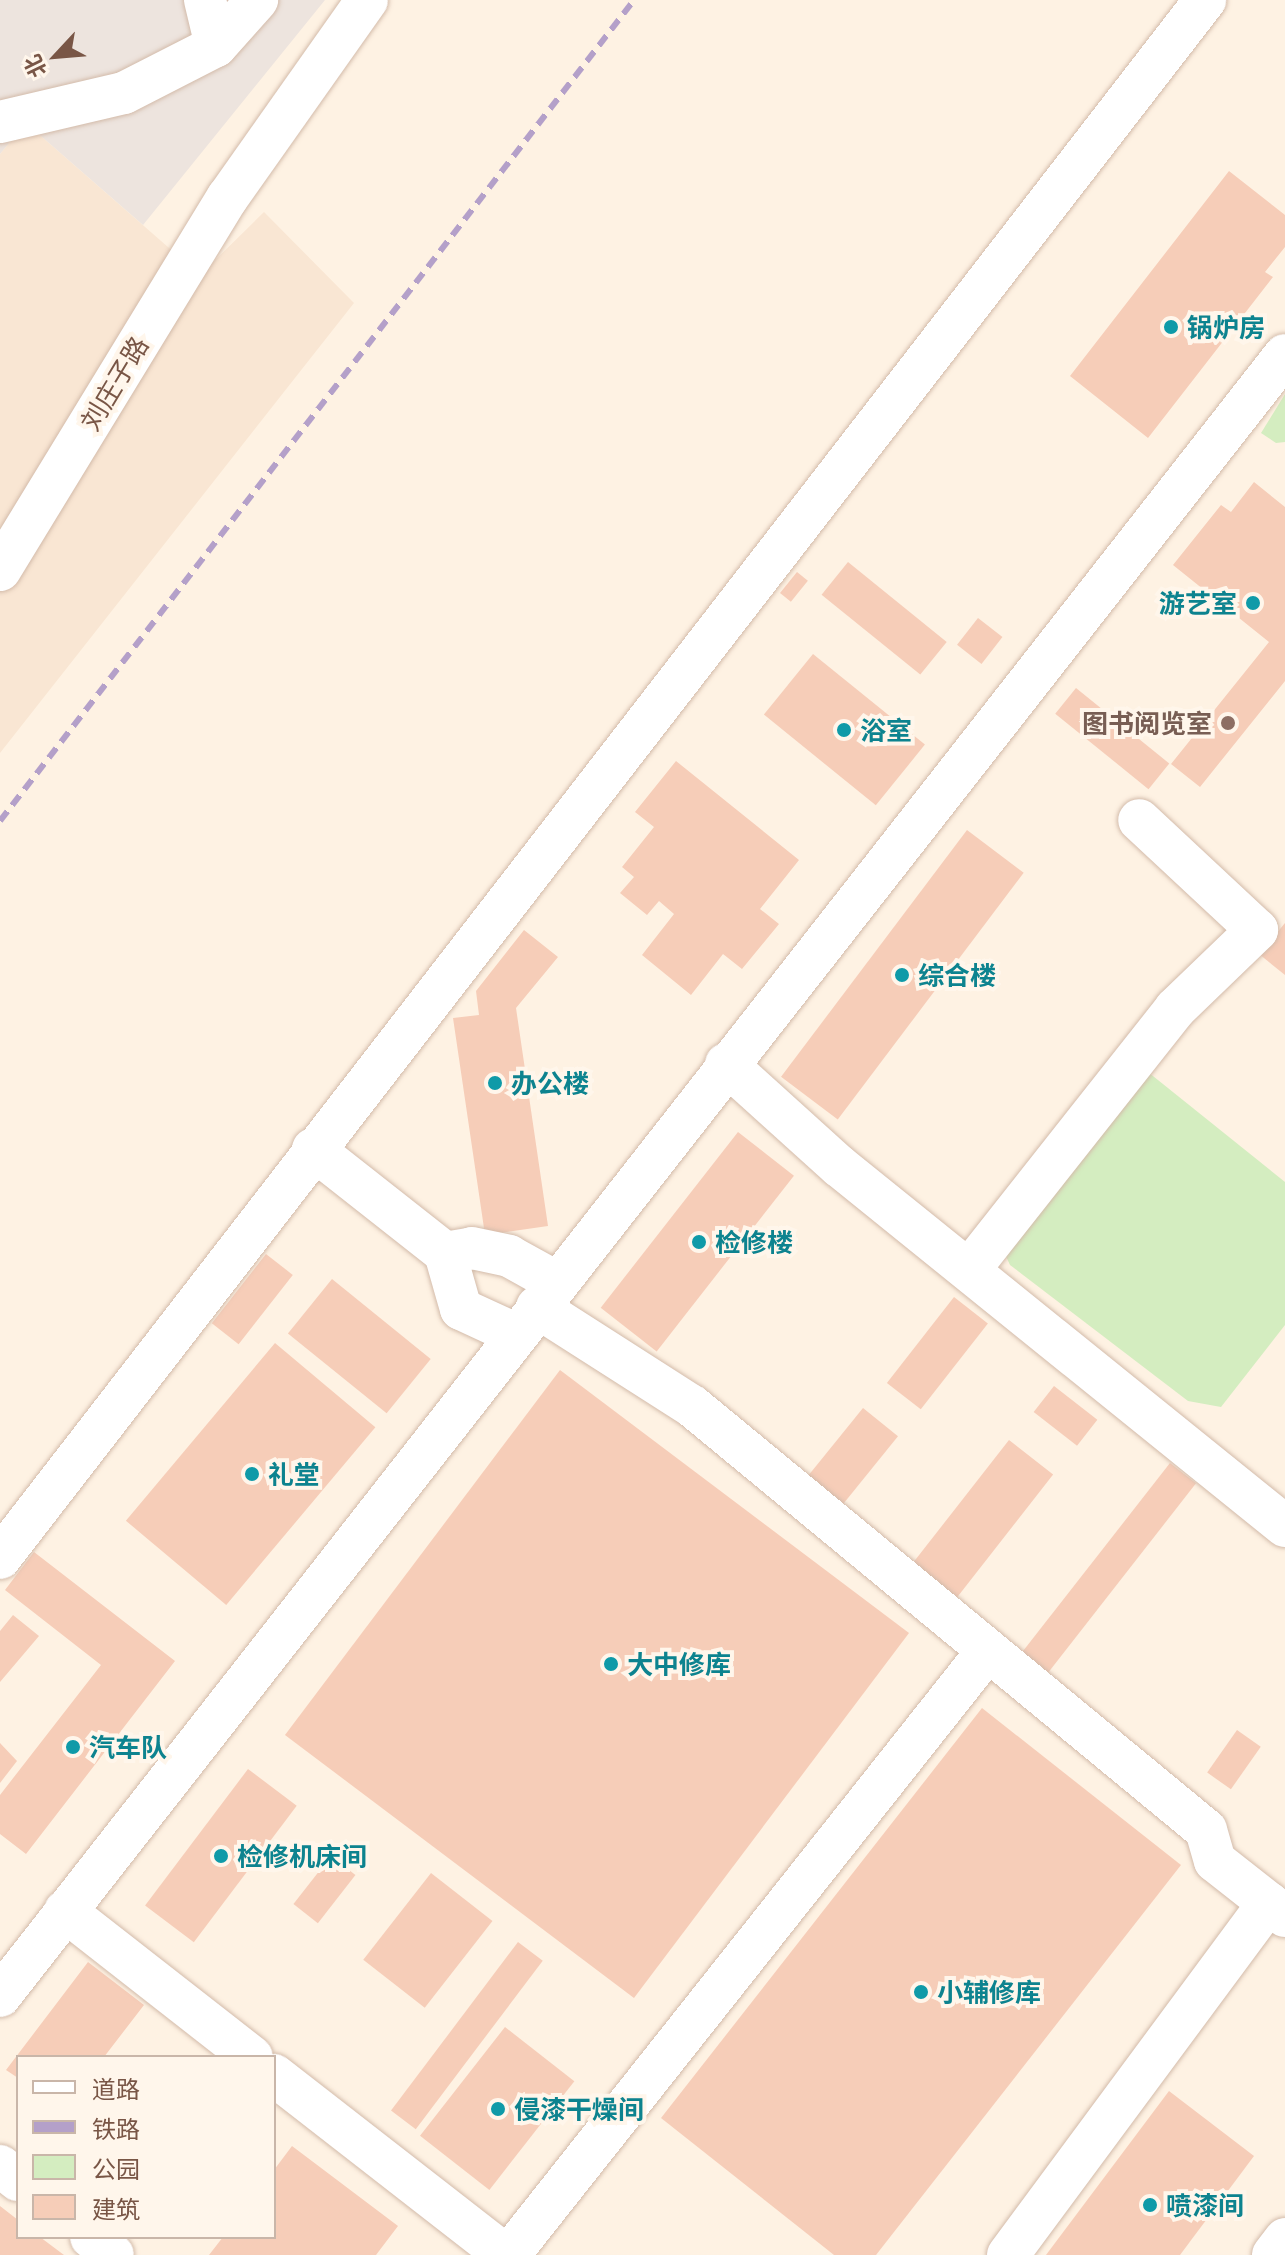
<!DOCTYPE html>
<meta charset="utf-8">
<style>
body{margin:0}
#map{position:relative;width:1285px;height:2255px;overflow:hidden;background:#fef2e3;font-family:"Exo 2","Noto Sans SC",sans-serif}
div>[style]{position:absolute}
.residential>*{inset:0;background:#f9e6d3}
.industrial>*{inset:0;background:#ede4de}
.green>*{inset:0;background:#d4edc0}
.building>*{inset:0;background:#f6cdb8;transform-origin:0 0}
.roads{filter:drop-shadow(0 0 2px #d3bbaa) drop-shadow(0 0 2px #d3bbaa)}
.minor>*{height:42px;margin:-21px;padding:0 21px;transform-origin:21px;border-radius:21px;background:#fff}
.rail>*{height:6px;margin-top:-3px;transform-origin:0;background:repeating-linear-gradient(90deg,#b4a0c9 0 12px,transparent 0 20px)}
.dots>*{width:22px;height:22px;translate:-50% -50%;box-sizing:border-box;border:4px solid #fff6eb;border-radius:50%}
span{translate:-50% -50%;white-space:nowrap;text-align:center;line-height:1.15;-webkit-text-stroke:8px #fff6eb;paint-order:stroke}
.culture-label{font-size:26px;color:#0d838f;font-weight:700}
.left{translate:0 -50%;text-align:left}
.right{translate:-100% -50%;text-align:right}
.street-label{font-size:26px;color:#795646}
.education-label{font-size:26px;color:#785e54;font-weight:700}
.legend{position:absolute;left:16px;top:2055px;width:260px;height:184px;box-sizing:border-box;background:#fff6eb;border:2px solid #c9b6a9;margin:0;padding:10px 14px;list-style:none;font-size:24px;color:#795646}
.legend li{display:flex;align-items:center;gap:16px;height:40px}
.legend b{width:40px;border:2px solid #c9b6a9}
.north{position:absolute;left:16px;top:16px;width:80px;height:80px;-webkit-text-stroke:6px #fff6eb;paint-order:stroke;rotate:244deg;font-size:22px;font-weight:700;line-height:32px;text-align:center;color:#795646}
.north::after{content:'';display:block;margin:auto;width:28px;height:36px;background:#795646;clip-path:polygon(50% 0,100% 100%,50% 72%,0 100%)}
</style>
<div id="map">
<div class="residential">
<div style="clip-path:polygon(26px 123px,200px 275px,264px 212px,354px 303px,0 753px,0 154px)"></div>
</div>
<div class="industrial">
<div style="clip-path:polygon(0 0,325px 0,143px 225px,26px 123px,0 154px)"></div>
</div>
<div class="green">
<div style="clip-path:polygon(1285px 394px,1285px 442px,1276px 443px,1261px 433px)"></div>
<div style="clip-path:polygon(1138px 1064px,1285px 1182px,1285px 1325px,1221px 1407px,1188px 1401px,1010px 1265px,1003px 1250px)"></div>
</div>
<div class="building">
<div style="clip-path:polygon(1229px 171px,1285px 215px,1285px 247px,1265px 272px,1273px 277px,1148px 438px,1070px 376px)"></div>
<div style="clip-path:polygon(1254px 482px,1285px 507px,1285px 681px,1200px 787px,1171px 764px,1269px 642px,1173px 565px,1221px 505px,1231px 512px)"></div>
<div style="left:848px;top:562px;width:127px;height:42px;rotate:39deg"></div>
<div style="left:797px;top:572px;width:14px;height:27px;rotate:39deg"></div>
<div style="left:978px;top:618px;width:31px;height:34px;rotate:38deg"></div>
<div style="left:813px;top:654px;width:144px;height:78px;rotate:39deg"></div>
<div style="left:1076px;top:688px;width:120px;height:33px;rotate:39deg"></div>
<div style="clip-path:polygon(676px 761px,799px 860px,760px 909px,779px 924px,742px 969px,723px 954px,691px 995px,642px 955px,674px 914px,659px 901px,647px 915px,620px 893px,634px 877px,622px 867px,654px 827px,635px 812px)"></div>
<div style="left:967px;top:830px;width:71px;height:309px;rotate:37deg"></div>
<div style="clip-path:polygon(1285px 923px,1285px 975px,1259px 954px)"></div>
<div style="clip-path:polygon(524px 930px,558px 957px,516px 1008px,548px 1226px,485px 1235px,453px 1018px,479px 1015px,476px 991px)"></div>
<div style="left:738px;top:1132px;width:71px;height:223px;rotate:38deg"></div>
<div style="left:266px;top:1254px;width:34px;height:88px;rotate:38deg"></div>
<div style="left:332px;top:1279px;width:127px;height:70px;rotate:39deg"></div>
<div style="left:954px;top:1297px;width:43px;height:109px;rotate:38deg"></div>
<div style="left:275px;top:1343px;width:131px;height:232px;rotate:40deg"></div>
<div style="left:560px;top:1370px;width:437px;height:457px;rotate:37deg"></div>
<div style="left:1054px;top:1386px;width:55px;height:33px;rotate:38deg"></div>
<div style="left:863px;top:1408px;width:45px;height:90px;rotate:39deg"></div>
<div style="left:1009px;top:1440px;width:56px;height:160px;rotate:38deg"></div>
<div style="left:1170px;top:1463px;width:33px;height:246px;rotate:38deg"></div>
<div style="clip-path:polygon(34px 1552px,175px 1661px,26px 1854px,0 1834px,0 1795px,101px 1665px,5px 1590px)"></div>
<div style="clip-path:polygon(13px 1615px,39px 1636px,0 1682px,0 1631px)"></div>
<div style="clip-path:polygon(982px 1708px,1181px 1865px,876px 2255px,834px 2255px,661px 2118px)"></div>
<div style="left:1237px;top:1730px;width:29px;height:52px;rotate:35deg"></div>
<div style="clip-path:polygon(0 1743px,17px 1761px,0 1783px)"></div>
<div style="left:248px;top:1769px;width:61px;height:171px;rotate:37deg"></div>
<div style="left:331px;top:1856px;width:31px;height:61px;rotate:38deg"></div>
<div style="left:431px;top:1873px;width:78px;height:110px;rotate:38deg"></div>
<div style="left:518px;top:1942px;width:31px;height:211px;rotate:37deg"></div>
<div style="clip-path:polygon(88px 1962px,144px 2005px,104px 2057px,18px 2057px,18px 2078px,6px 2070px)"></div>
<div style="left:505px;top:2027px;width:88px;height:138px;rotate:38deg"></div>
<div style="clip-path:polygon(1169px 2091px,1254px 2156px,1180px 2255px,1046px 2255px)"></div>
<div style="clip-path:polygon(292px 2146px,398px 2226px,376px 2255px,209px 2255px,223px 2237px,274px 2237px,274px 2170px)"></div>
<div style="clip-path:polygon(0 2206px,18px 2220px,18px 2237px,40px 2237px,64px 2255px,0 2255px)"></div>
</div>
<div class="roads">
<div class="minor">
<div style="left:205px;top:0;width:47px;rotate:76.6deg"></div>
<div style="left:216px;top:46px;width:62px;rotate:-48.3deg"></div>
<div style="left:0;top:122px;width:127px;rotate:-13.2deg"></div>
<div style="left:124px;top:93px;width:103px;rotate:-27.1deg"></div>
<div style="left:0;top:570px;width:437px;rotate:-58.6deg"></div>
<div style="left:228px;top:197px;width:241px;rotate:-54.8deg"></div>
<div style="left:726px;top:1064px;width:152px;rotate:42.1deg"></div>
<div style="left:839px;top:1166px;width:573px;rotate:38.91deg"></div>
<div style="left:313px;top:1149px;width:168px;rotate:38.2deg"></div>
<div style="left:445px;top:1253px;width:58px;rotate:74.1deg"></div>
<div style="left:461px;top:1309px;width:60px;rotate:24.8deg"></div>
<div style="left:445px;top:1253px;width:27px;rotate:-10deg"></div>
<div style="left:472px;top:1248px;width:38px;rotate:12deg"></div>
<div style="left:509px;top:1256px;width:54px;rotate:29deg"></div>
<div style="left:969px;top:1270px;width:333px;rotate:-51.7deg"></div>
<div style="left:1175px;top:1009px;width:114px;rotate:-43.9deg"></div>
<div style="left:1257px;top:930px;width:161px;rotate:-137deg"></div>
<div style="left:537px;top:1307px;width:184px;rotate:32.6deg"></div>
<div style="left:692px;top:1406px;width:666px;rotate:39.52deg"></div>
<div style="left:1206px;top:1830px;width:32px;rotate:74deg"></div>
<div style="left:1215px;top:1861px;width:89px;rotate:38.2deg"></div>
<div style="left:0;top:1558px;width:1970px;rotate:-52.28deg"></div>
<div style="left:65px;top:1911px;width:237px;rotate:38deg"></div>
<div style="left:0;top:1996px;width:2084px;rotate:-51.94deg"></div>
<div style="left:274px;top:2075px;width:293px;rotate:37.9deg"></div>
<div style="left:0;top:2166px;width:23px;rotate:38deg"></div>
<div style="left:91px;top:2237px;width:28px;rotate:39deg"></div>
<div style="left:509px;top:2255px;width:767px;rotate:-51.62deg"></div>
<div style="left:1008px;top:2255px;width:438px;rotate:-53.5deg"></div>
<div style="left:1273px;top:2255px;width:20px;rotate:-53deg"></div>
</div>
</div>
<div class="rail">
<div style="left:0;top:821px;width:1037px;rotate:-52.32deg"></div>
</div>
<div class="dots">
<div style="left:1171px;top:327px;background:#0f9aa8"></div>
<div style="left:1253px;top:603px;background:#0f9aa8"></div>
<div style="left:1228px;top:723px;background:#8d6e63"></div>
<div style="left:844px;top:730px;background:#0f9aa8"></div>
<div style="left:902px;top:975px;background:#0f9aa8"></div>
<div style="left:495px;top:1083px;background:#0f9aa8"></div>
<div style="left:699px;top:1242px;background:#0f9aa8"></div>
<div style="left:252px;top:1474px;background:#0f9aa8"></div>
<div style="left:611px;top:1664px;background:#0f9aa8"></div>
<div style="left:73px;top:1747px;background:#0f9aa8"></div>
<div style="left:221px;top:1856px;background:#0f9aa8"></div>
<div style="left:921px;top:1992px;background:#0f9aa8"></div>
<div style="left:498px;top:2109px;background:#0f9aa8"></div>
<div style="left:1150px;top:2205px;background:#0f9aa8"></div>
</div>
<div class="culture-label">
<span class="left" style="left:1187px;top:327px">锅炉房</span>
<span class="right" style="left:1237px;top:603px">游艺室</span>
<span class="left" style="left:860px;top:730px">浴室</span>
<span class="left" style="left:918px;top:975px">综合楼</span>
<span class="left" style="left:511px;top:1083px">办公楼</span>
<span class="left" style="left:715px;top:1242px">检修楼</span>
<span class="left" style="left:268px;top:1474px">礼堂</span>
<span class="left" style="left:627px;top:1664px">大中修库</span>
<span class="left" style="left:89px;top:1747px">汽车队</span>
<span class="left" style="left:237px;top:1856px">检修机床间</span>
<span class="left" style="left:937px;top:1992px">小辅修库</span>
<span class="left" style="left:514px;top:2109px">侵漆干燥间</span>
<span class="left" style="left:1166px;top:2205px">喷漆间</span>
</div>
<div class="street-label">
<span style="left:114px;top:383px;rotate:-59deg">刘庄子路</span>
</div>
<div class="education-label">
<span class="right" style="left:1212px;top:723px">图书阅览室</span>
</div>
<ul class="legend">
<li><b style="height:10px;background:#fff"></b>道路</li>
<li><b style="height:10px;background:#b4a0c9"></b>铁路</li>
<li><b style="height:22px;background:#d4edc0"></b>公园</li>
<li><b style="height:22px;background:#f6cdb8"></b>建筑</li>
</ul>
<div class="north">北</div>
</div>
